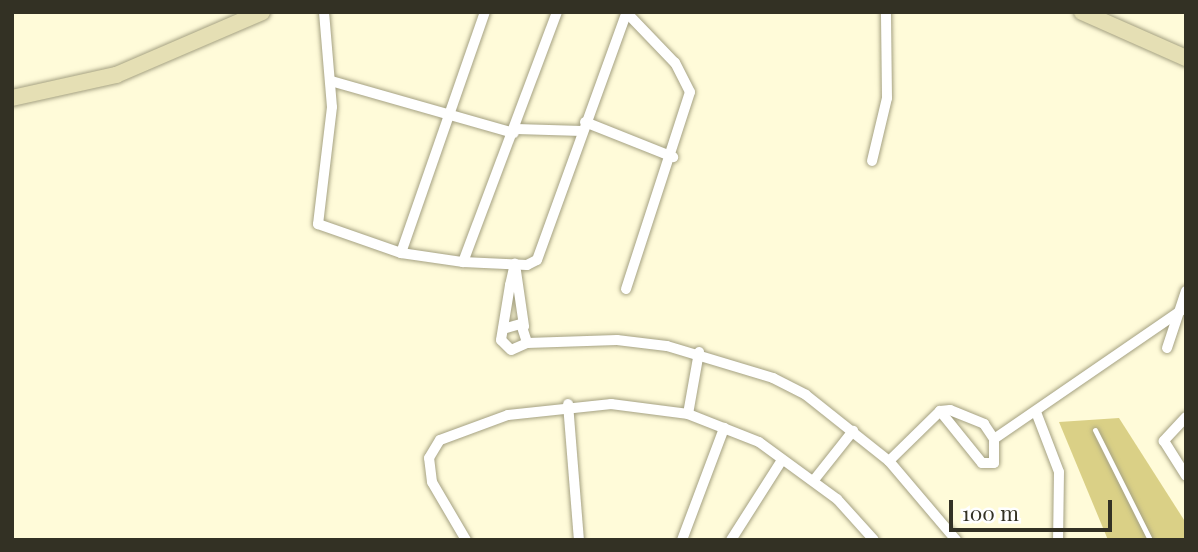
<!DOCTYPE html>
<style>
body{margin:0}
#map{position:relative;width:1198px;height:552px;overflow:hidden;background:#fffbd9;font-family:"Playfair Display",serif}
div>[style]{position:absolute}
.green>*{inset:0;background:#dad086}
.roads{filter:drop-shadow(0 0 2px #a5a182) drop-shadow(0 0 2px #a5a182)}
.lane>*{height:5px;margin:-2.5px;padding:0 2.5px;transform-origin:2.5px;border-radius:2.5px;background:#fff}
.street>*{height:10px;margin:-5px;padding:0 5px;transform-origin:5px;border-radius:5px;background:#fff}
.primary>*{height:16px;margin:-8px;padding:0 8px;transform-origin:8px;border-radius:8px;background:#e5dfb4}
span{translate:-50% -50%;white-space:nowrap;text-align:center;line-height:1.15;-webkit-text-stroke:7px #fff;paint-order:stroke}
.frame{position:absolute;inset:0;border:14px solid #333124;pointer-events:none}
.scale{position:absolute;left:949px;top:500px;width:163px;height:32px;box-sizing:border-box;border:4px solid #333124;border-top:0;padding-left:9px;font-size:21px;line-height:24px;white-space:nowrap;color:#333124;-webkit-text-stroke:5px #fff;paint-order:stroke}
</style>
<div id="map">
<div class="green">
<div style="clip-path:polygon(1119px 418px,1186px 523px,1186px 540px,1108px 540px,1059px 422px)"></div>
</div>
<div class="roads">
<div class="lane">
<div style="left:1095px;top:430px;width:123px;rotate:63.4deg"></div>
</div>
<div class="street">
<div style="left:324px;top:12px;width:95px;rotate:85.2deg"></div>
<div style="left:332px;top:107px;width:118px;rotate:96.8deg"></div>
<div style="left:318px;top:224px;width:88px;rotate:19.3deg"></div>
<div style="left:401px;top:253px;width:63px;rotate:8.3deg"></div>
<div style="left:463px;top:262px;width:267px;rotate:-69.4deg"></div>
<div style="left:331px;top:81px;width:190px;rotate:15.9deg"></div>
<div style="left:585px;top:122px;width:95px;rotate:21.7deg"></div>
<div style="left:516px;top:129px;width:66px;rotate:1.7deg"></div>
<div style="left:872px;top:161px;width:65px;rotate:-76.6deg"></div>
<div style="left:887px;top:98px;width:86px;rotate:-90.7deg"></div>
<div style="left:401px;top:253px;width:255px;rotate:-70.8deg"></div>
<div style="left:463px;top:262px;width:64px;rotate:2.7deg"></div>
<div style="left:527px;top:265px;width:11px;rotate:-27deg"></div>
<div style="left:537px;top:260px;width:264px;rotate:-70.1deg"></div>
<div style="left:516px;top:271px;width:56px;rotate:81.7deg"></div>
<div style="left:626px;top:289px;width:207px;rotate:-72deg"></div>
<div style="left:690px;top:92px;width:33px;rotate:-117deg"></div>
<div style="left:675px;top:63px;width:69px;rotate:-133.8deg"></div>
<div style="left:503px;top:329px;width:19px;rotate:-16deg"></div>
<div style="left:521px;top:324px;width:20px;rotate:72deg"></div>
<div style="left:527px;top:343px;width:17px;rotate:156deg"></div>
<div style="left:511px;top:350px;width:14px;rotate:-135deg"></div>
<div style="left:501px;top:340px;width:56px;rotate:-80.7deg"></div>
<div style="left:510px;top:285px;width:22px;rotate:-77deg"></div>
<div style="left:527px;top:343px;width:90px;rotate:-1.9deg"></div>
<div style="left:617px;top:340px;width:50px;rotate:6.8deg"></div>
<div style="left:667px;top:346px;width:111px;rotate:16.8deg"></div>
<div style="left:773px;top:378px;width:37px;rotate:27deg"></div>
<div style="left:806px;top:395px;width:106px;rotate:38.5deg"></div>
<div style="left:889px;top:461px;width:104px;rotate:49.7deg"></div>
<div style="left:1167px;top:348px;width:60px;rotate:-71.6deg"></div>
<div style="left:568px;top:404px;width:136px;rotate:85.4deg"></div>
<div style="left:1036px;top:412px;width:64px;rotate:69deg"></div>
<div style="left:1059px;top:472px;width:68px;rotate:90.8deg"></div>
<div style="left:688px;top:414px;width:63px;rotate:-79.9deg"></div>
<div style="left:1186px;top:417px;width:33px;rotate:133deg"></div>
<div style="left:1164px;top:441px;width:41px;rotate:57.8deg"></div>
<div style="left:994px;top:439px;width:233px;rotate:-34.5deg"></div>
<div style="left:889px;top:461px;width:71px;rotate:-44.4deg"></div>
<div style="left:940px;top:411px;width:10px;rotate:-6deg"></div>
<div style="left:950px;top:410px;width:37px;rotate:22deg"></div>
<div style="left:984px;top:424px;width:18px;rotate:56deg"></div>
<div style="left:994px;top:439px;width:24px;rotate:90deg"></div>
<div style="left:994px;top:463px;width:12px;rotate:180deg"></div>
<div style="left:982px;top:463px;width:67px;rotate:-128.9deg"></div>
<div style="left:814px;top:480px;width:63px;rotate:-51.5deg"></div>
<div style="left:466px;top:540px;width:67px;rotate:-120.4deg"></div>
<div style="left:432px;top:482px;width:24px;rotate:-97deg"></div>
<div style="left:429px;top:458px;width:21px;rotate:-59deg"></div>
<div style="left:440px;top:440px;width:72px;rotate:-20.2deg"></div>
<div style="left:508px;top:415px;width:104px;rotate:-6.1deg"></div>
<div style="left:611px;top:404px;width:78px;rotate:7.4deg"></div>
<div style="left:688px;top:414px;width:76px;rotate:21.5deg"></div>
<div style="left:759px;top:442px;width:97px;rotate:36.2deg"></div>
<div style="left:837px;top:499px;width:55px;rotate:47.9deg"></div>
<div style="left:682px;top:540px;width:120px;rotate:-69.4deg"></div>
<div style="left:731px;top:540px;width:95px;rotate:-57.5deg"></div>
</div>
<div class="primary">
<div style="left:1082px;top:12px;width:114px;rotate:23.9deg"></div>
<div style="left:12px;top:98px;width:107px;rotate:-12.5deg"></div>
<div style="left:116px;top:75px;width:159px;rotate:-23.3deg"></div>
</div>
</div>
<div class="frame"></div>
<div class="scale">100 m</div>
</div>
